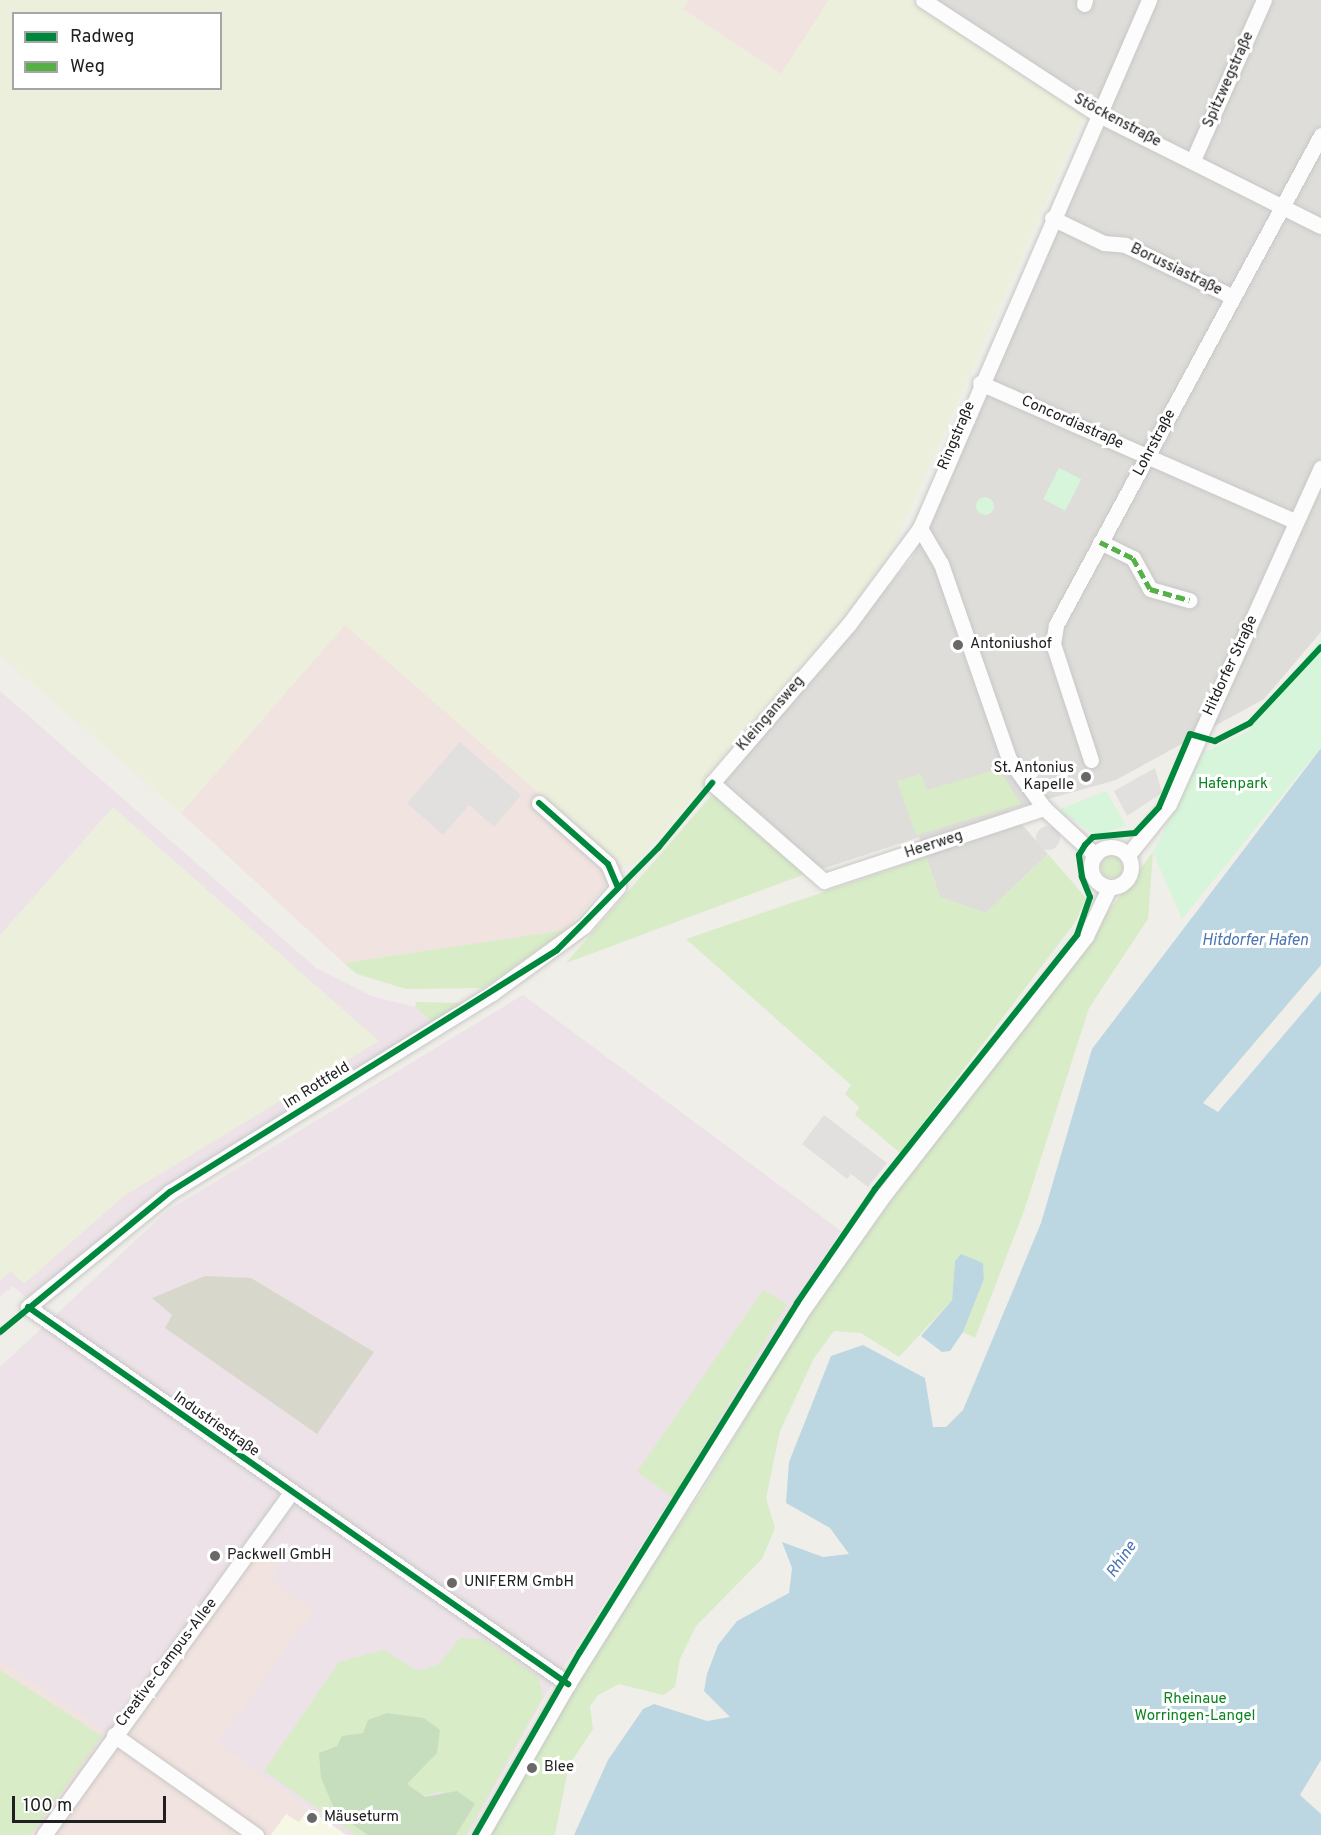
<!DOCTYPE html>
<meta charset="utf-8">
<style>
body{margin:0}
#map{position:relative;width:1321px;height:1835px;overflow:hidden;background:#efeee9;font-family:Overpass,sans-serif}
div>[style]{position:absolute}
.residential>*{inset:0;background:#deddda}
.commercial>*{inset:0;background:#f1e3df}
.industrial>*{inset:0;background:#ece2e7}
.education>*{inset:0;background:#f6f7e5}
.construction>*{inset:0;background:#d7d8cb}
.farmland>*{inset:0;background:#ecefdc}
.grass>*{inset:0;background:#d8ecc8}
.round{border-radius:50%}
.forest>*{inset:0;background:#c6debe}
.park>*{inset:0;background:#d7f5da;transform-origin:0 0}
.parking>*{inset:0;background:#e1e0de}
.water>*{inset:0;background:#bdd7e2}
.roads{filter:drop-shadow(0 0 2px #c7c7c5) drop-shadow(0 0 2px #c7c7c5)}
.minor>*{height:15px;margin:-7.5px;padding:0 7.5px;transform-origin:7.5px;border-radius:7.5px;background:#fdfcfc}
.minor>.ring{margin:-7.5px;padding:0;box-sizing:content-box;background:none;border:15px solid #fdfcfc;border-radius:50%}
.quiet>*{height:4.5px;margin-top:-2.25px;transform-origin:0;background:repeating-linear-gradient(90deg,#55b145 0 9px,transparent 0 13.5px)}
.cycleway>*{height:6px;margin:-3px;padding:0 3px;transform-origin:3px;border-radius:3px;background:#00873e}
.dots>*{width:16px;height:16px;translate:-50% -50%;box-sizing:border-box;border:3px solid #fff;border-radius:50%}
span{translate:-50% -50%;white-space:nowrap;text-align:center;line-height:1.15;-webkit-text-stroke:6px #fff;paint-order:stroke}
.street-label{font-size:15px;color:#202020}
.poi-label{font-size:15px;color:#202020}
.left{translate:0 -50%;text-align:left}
.right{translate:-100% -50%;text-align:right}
.park-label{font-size:15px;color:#0a8320}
.water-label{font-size:16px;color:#4a74b3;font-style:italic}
.legend{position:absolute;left:12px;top:12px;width:210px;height:78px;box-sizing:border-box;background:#fff;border:2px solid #a6a6a6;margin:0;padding:8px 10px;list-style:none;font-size:18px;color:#202020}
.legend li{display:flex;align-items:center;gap:12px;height:30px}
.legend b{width:30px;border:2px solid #a6a6a6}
.scale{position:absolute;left:12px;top:1796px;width:154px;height:27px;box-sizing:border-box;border:3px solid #202020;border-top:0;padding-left:8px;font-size:18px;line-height:21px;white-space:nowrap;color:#202020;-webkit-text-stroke:4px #fff;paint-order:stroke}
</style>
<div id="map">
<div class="residential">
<div style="clip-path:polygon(932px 0,1321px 0,1321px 632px,1264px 699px,1116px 780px,1009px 810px,1048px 854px,986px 913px,940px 897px,919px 837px,819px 870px,723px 786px,722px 779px,912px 558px,1105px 125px)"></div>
</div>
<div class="commercial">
<div style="clip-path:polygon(688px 0,829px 0,781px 74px,682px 9px)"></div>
<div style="clip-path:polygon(345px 624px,623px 866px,566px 930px,344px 963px,181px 813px)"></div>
<div style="clip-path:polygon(246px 1541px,281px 1565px,271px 1580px,314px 1610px,217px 1743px,309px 1809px,299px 1823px,286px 1815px,271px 1835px,0 1835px,0 1660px,109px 1733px)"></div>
</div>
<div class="industrial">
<div style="clip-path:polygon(0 691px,316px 968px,371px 996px,415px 1007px,435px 1024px,205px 1162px,29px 1300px,13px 1286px,0 1296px)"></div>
<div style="clip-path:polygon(523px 995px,841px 1231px,545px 1696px,468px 1835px,346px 1835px,217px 1743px,314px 1610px,270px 1580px,280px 1565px,246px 1541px,109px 1733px,0 1660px,0 1367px,167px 1211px)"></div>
</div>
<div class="education">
<div style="clip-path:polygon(309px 1809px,346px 1835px,271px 1835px,286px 1814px,299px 1822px)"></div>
</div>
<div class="construction">
<div style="clip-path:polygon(205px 1276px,251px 1278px,374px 1352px,317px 1434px,165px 1328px,172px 1315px,152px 1298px)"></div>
</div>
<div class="farmland">
<div style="clip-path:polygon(evenodd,0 0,688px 0,683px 9px,781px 74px,829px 0,911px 0,1081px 109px,1083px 118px,895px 544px,851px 607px,707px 774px,705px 784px,634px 865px,623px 866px,345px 625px,181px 813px,0 655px,0 0,14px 14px,220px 14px,220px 88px,14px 88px,14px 14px)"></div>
<div style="clip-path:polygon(113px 807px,379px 1041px,124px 1196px,24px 1284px,11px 1271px,0 1281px,0 935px)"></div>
</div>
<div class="grass">
<div style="clip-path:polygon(999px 769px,1021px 804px,916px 835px,897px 781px,921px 774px,927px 790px)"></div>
<div style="clip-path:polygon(717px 795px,808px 873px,566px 963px,711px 796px)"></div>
<div style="clip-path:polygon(1153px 852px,1148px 919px,1089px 1008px,1024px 1211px,975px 1338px,963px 1332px,984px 1279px,983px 1263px,955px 1261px,952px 1300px,899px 1357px,861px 1333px,834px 1331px,814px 1358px,780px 1431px,766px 1498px,775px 1528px,762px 1559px,696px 1626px,680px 1659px,675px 1687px,663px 1695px,619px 1684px,598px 1695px,590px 1706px,593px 1729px,569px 1765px,555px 1835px,490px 1835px,606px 1634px,703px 1490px,813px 1305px)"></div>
<div style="clip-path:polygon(1048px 854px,1086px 898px,1076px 921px,900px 1153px,855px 1115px,859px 1107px,845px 1094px,851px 1085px,686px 939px,926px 857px,940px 897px,986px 913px)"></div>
<div class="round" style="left:1101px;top:856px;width:22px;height:22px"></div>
<div style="clip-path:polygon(566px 930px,483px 988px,406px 989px,357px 974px,344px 963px)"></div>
<div style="clip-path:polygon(416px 1002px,462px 1003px,435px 1024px,415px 1007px)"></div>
<div style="clip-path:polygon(763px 1290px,787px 1304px,673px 1497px,637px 1472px)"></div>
<div style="clip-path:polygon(460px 1638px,483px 1639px,538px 1677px,543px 1696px,466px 1835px,456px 1835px,475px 1804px,439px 1791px,425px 1797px,407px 1784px,437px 1753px,424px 1718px,387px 1713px,363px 1733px,342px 1736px,336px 1813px,368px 1835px,356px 1835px,264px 1771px,339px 1662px,384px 1650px,418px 1671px,439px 1664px)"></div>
<div style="clip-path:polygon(0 1670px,102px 1736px,30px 1835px,0 1835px)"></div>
</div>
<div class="forest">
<div style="clip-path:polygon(387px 1713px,424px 1718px,440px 1730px,437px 1753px,407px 1784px,425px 1797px,457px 1791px,475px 1804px,456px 1835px,368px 1835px,336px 1813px,321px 1778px,319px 1753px,337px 1746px,342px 1736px,363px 1733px,368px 1720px)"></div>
</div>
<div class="park">
<div style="left:1059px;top:468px;width:25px;height:35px;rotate:27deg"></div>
<div class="round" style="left:976px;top:497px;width:18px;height:18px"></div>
<div style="clip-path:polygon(1321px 639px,1321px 747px,1182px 919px,1153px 852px,1203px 753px,1248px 731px)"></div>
<div style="clip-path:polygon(1106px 791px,1126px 826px,1096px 835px,1058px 810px)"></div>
</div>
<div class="parking">
<div style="clip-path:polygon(460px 742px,521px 795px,494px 827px,469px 805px,443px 835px,407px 803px)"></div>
<div style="clip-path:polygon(1155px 768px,1162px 793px,1127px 816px,1114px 791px)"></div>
<div class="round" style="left:1036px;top:826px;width:24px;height:24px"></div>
<div style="clip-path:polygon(824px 1115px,887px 1163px,868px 1187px,851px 1174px,847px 1179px,802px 1144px)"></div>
</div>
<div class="water">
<div style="clip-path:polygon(1321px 748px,1321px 965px,1203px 1103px,1218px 1112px,1321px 991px,1321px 1760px,1300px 1795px,1321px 1814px,1321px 1835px,574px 1835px,608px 1760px,643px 1709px,654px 1704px,707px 1721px,730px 1717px,704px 1691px,707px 1674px,718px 1645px,737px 1621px,789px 1593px,792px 1568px,782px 1542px,823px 1557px,849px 1554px,830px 1528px,786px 1503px,789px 1462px,831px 1356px,863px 1345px,925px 1378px,933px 1427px,946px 1427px,963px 1410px,1041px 1223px,1092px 1049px)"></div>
<div style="clip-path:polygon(961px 1254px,983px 1263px,984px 1279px,963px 1332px,950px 1351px,942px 1352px,921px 1336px,952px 1300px,955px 1261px)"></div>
</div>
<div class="roads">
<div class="minor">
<div style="left:923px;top:0;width:208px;rotate:33.2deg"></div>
<div style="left:1097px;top:114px;width:250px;rotate:26.6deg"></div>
<div style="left:1084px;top:4px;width:4px;rotate:-76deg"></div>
<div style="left:1193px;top:160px;width:175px;rotate:-66.1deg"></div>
<div style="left:1052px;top:218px;width:58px;rotate:25.7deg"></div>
<div style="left:1104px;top:243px;width:21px;rotate:5deg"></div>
<div style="left:1125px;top:245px;width:120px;rotate:25.7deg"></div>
<div style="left:980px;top:383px;width:345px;rotate:23.7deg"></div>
<div style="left:920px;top:528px;width:119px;rotate:126.5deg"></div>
<div style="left:849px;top:624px;width:210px;rotate:130.7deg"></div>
<div style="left:712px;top:783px;width:149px;rotate:41.2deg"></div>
<div style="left:824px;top:881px;width:232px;rotate:-18.4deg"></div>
<div style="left:1100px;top:542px;width:37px;rotate:26deg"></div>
<div style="left:1133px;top:558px;width:35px;rotate:61deg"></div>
<div style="left:1150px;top:589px;width:41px;rotate:15.8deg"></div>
<div style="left:1091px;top:760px;width:122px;rotate:-108.1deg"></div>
<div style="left:1053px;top:644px;width:19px;rotate:-81deg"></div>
<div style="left:1056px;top:625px;width:557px;rotate:-61.59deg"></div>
<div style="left:539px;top:803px;width:92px;rotate:41.5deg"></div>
<div style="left:608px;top:864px;width:25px;rotate:67deg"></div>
<div style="left:618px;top:887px;width:52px;rotate:131.1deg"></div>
<div style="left:584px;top:926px;width:114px;rotate:143.9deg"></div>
<div style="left:492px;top:993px;width:379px;rotate:148.3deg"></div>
<div style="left:170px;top:1192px;width:183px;rotate:141deg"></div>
<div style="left:28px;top:1307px;width:659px;rotate:34.92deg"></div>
<div class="ring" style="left:1091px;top:847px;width:25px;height:25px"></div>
<div style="left:1095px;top:855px;width:69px;rotate:-137.3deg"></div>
<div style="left:1044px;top:808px;width:60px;rotate:-125.5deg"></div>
<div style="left:1009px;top:759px;width:207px;rotate:-109.2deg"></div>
<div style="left:941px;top:564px;width:42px;rotate:-120.3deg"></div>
<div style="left:920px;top:528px;width:576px;rotate:-66.55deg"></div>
<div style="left:1128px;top:855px;width:65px;rotate:-51.2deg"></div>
<div style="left:1169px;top:804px;width:369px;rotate:-65.7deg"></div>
<div style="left:114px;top:1735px;width:174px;rotate:35.2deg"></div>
<div style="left:44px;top:1835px;width:423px;rotate:-54.2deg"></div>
<div style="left:481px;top:1835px;width:174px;rotate:-60.1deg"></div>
<div style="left:568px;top:1684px;width:444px;rotate:-57.9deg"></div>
<div style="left:804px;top:1308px;width:137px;rotate:-54.8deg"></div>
<div style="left:883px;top:1196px;width:330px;rotate:-52deg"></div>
<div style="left:1086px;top:936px;width:53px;rotate:-64.4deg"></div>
</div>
</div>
<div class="quiet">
<div style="left:1100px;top:542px;width:37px;rotate:26deg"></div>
<div style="left:1133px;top:558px;width:35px;rotate:61deg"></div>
<div style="left:1150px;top:589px;width:41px;rotate:15.8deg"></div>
</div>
<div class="cycleway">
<div style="left:539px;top:803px;width:92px;rotate:41.5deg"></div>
<div style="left:608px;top:864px;width:25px;rotate:67deg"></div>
<div style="left:28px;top:1307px;width:659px;rotate:34.92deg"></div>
<div style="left:0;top:1332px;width:220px;rotate:-39.5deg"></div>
<div style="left:170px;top:1192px;width:456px;rotate:-32deg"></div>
<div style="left:557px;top:950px;width:144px;rotate:-45.3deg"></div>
<div style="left:658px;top:848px;width:85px;rotate:-50.3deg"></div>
<div style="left:475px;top:1835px;width:211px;rotate:-60.2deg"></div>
<div style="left:580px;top:1652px;width:411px;rotate:-58.1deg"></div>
<div style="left:797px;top:1303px;width:138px;rotate:-55.6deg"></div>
<div style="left:875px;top:1189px;width:325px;rotate:-51.5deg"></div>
<div style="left:1077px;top:935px;width:40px;rotate:-71.1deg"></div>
<div style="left:1090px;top:897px;width:22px;rotate:-112deg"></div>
<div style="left:1082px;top:877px;width:22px;rotate:-98deg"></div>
<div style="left:1079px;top:855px;width:12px;rotate:-59deg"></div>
<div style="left:1085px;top:845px;width:11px;rotate:-45deg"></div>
<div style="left:1093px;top:837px;width:42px;rotate:-5.4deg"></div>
<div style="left:1135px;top:833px;width:35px;rotate:-47deg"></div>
<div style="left:1159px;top:807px;width:79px;rotate:-67deg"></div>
<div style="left:1190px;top:734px;width:26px;rotate:16deg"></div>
<div style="left:1215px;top:741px;width:39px;rotate:-27deg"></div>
<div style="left:1250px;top:723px;width:104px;rotate:-46.9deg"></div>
</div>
<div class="dots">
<div style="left:958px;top:645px;background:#686866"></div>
<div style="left:1086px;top:777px;background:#686866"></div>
<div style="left:215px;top:1556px;background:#686866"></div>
<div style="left:452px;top:1583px;background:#686866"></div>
<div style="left:532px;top:1768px;background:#686866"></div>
<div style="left:312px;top:1818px;background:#686866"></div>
</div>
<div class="street-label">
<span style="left:1229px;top:80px;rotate:-66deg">Spitzwegstraße</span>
<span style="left:1117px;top:121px;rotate:28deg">Stöckenstraße</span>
<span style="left:1176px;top:270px;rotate:26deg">Borussiastraße</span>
<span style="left:1072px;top:423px;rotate:24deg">Concordiastraße</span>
<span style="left:957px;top:436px;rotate:-67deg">Ringstraße</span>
<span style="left:1155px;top:443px;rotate:-62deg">Lohrstraße</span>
<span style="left:1231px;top:666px;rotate:-65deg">Hitdorfer Straße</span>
<span style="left:771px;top:714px;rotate:-49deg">Kleingansweg</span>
<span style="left:934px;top:845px;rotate:-18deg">Heerweg</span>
<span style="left:317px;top:1086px;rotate:-32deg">Im Rottfeld</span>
<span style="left:216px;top:1425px;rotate:35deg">Industriestraße</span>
<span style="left:167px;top:1663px;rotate:-53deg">Creative-Campus-Allee</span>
</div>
<div class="poi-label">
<span class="left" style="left:970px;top:645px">Antoniushof</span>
<span class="right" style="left:1074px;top:777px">St. Antonius<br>Kapelle</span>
<span class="left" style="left:227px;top:1556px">Packwell GmbH</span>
<span class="left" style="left:464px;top:1583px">UNIFERM GmbH</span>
<span class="left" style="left:544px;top:1768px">Blee</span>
<span class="left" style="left:324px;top:1818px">Mäuseturm</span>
</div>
<div class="park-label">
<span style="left:1233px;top:785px">Hafenpark</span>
<span style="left:1195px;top:1708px">Rheinaue<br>Worringen-Langel</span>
</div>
<div class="water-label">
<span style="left:1255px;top:941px">Hitdorfer Hafen</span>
<span style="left:1122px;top:1560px;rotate:-55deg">Rhine</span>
</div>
<ul class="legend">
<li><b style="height:8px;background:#00873e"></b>Radweg</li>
<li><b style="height:8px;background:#55b145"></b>Weg</li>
</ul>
<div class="scale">100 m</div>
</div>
